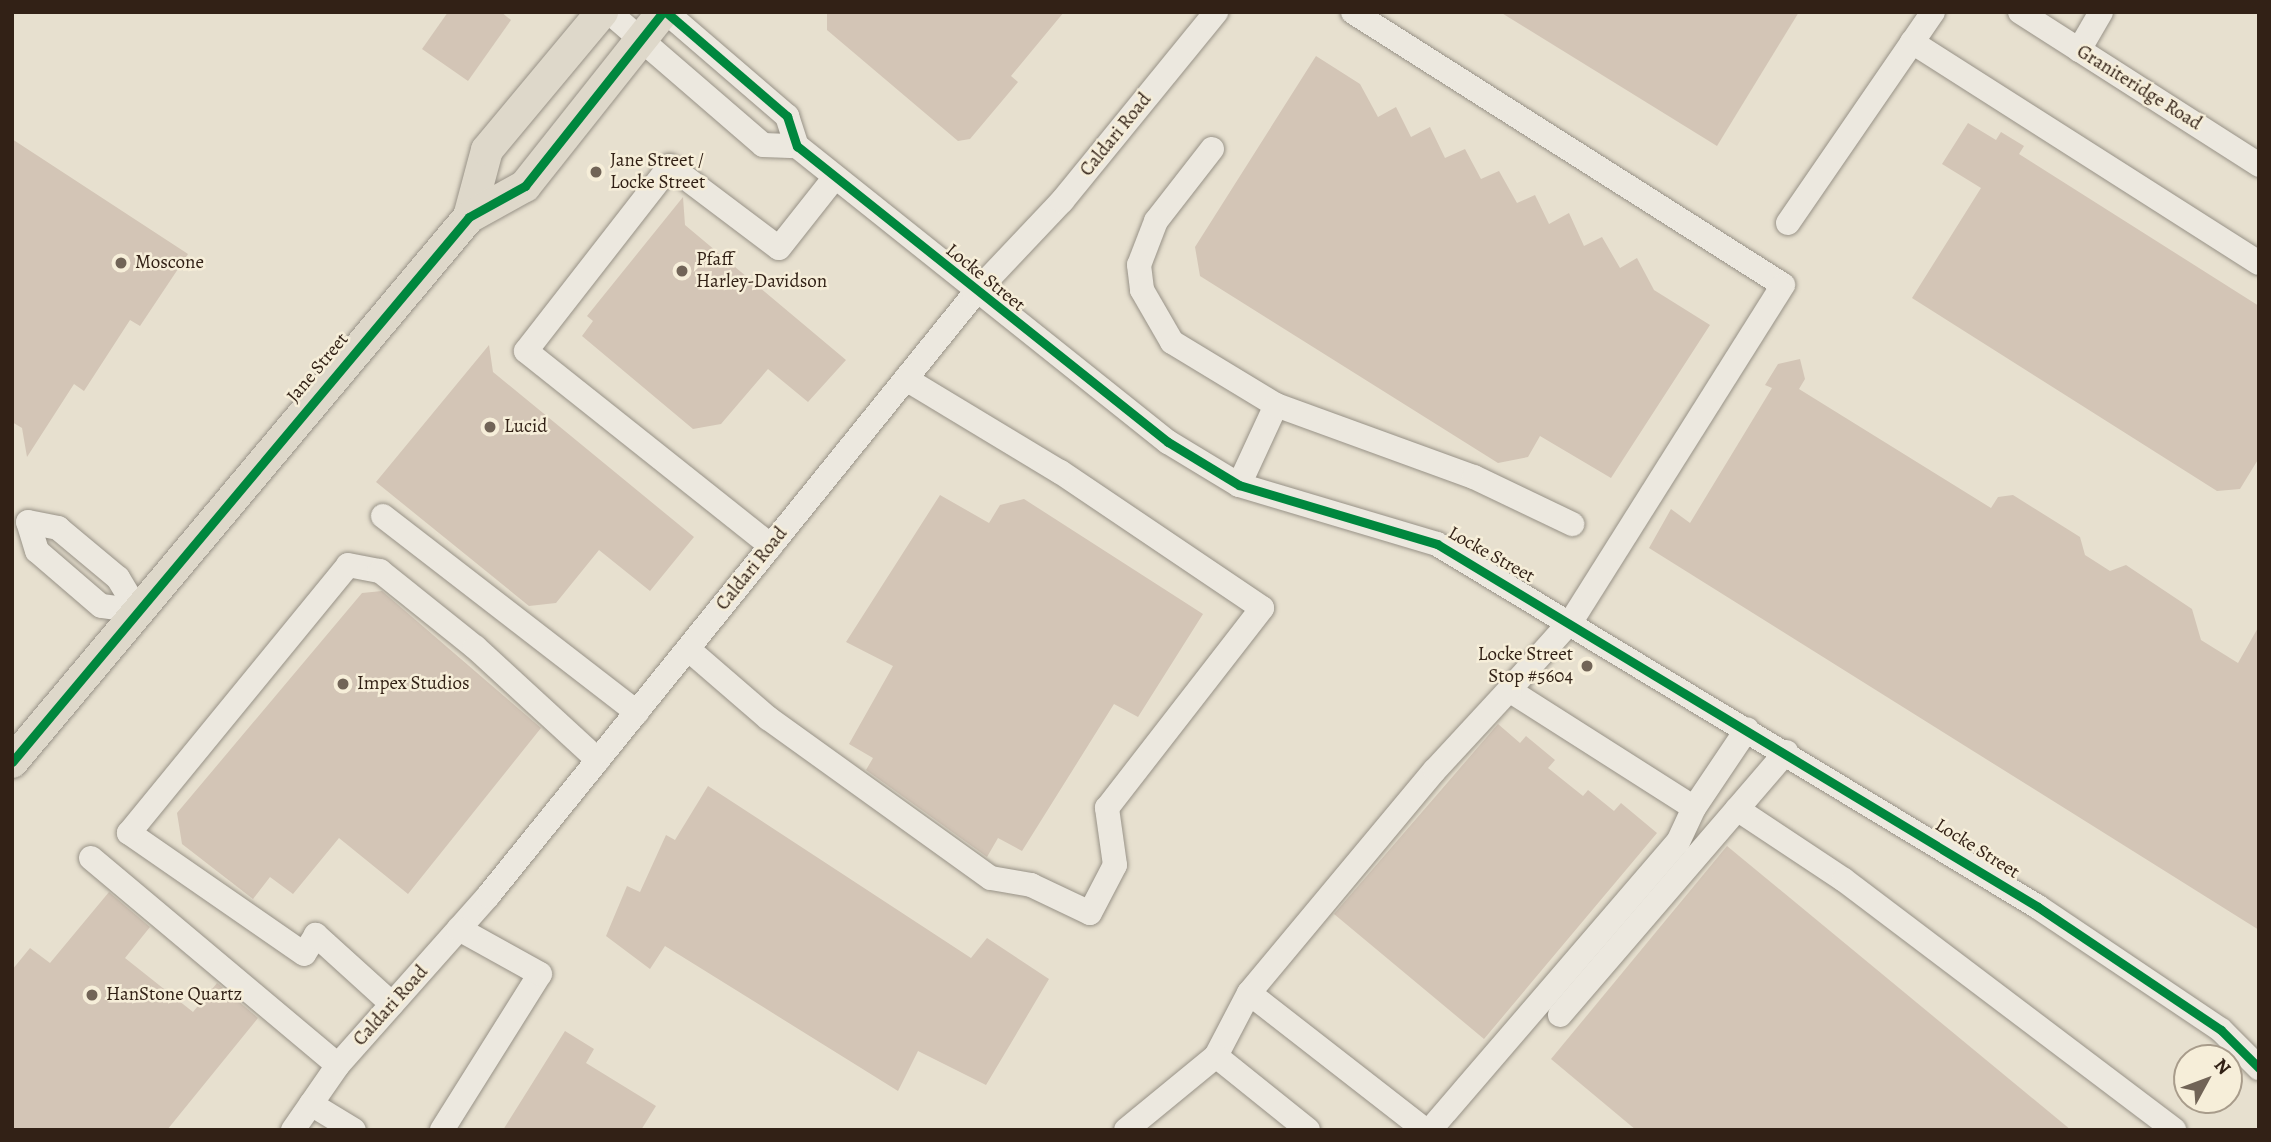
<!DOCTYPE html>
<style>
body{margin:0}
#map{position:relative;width:2271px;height:1142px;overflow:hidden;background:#e7e0cf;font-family:Alegreya,serif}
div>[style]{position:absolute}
.building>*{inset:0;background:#d3c5b6}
.roads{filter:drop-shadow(0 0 2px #989287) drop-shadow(0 0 2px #989287)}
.minor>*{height:24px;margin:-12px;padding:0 12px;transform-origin:12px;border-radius:12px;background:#ece8df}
.major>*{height:32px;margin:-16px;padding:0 16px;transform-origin:16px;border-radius:16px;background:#ded8ca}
.cycleway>*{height:9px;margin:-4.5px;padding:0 4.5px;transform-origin:4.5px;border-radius:4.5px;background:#00873e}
.dots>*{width:19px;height:19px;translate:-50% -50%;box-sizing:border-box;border:4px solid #f6eed9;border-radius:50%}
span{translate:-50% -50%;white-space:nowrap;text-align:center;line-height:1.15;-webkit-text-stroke:5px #f6eed9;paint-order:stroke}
.street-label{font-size:19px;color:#322116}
.poi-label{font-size:19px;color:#322116}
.left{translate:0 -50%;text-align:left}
.right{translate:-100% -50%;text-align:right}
.frame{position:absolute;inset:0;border:14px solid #322116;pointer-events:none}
.north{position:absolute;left:2173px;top:1044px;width:70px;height:70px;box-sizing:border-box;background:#f6eed9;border:2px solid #a89c8b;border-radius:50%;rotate:49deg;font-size:19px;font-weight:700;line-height:28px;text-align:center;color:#322116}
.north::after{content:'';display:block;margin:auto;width:24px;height:32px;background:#716457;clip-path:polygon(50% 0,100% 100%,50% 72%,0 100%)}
</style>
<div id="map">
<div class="building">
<div style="clip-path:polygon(448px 12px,501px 12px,511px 20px,468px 81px,422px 49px)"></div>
<div style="clip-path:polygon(827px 12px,1064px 12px,1011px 76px,1018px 82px,970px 139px,958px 141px,827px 30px)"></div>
<div style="clip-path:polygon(1500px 12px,1799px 12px,1717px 146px)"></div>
<div style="clip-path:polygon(1316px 56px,1360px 84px,1378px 117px,1396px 107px,1411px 137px,1430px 127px,1445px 158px,1465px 149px,1481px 179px,1499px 171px,1517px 203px,1535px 195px,1549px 224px,1569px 213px,1584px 246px,1602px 237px,1620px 268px,1637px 258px,1654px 290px,1710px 325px,1611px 478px,1540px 436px,1528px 457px,1498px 463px,1200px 276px,1195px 247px)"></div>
<div style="clip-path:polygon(1968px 123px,1996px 140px,2001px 132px,2024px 146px,2019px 154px,2259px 306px,2259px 458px,2240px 489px,2217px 491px,1912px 298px,1981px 188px,1942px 164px)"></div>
<div style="clip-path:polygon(12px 139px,188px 254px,140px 326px,130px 320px,84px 391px,74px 384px,27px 457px,22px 428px,12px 422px)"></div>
<div style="clip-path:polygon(683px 197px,685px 225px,846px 360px,808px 402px,768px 369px,721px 424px,693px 429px,582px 336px,593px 321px,587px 316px)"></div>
<div style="clip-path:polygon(489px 345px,493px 372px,694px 537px,650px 591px,599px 550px,556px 603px,529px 606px,376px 482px)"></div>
<div style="clip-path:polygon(1800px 359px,1805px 379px,1799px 389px,1991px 508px,1998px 497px,2013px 495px,2080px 537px,2085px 555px,2096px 562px,2110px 571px,2126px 565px,2192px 609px,2201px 640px,2238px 663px,2259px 626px,2259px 930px,1649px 548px,1671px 509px,1690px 523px,1772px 388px,1765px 385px,1778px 364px)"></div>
<div style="clip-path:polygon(940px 495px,989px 523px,1000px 505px,1024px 499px,1203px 614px,1138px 717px,1114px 704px,1022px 851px,998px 838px,987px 857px,866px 770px,873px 758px,849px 744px,893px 666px,846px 642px)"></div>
<div style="clip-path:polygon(382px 591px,541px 728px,408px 894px,339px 838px,293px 894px,270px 877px,253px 899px,182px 844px,177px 813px,362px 593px)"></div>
<div style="clip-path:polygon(1498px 724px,1520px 743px,1526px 736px,1555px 760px,1548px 768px,1583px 796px,1588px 790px,1614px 811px,1621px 803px,1657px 833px,1484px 1039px,1334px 914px)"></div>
<div style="clip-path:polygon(708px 786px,971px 958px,987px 938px,1049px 979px,986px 1085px,918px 1051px,898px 1091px,665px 946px,650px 969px,606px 936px,627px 886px,640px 892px,666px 835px,675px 840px)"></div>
<div style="clip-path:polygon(1727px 846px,2071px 1130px,1636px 1130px,1551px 1059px)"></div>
<div style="clip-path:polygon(109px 892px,150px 927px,125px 958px,193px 1012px,217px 983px,258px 1018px,167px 1130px,12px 1130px,12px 970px,30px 948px,50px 963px)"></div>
<div style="clip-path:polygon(565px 1031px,594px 1049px,586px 1063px,656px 1106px,641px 1130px,503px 1130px)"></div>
</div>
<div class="roads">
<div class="minor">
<div style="left:609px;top:12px;width:203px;rotate:40.8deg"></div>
<div style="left:763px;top:145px;width:34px;rotate:2deg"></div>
<div style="left:666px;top:12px;width:160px;rotate:40.7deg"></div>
<div style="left:787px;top:116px;width:32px;rotate:72deg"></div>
<div style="left:797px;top:146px;width:475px;rotate:38.6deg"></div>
<div style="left:1168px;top:442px;width:83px;rotate:31.2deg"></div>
<div style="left:1239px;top:485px;width:207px;rotate:16.6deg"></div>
<div style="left:1437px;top:544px;width:702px;rotate:31.13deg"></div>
<div style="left:2038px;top:907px;width:220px;rotate:33.9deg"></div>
<div style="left:2221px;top:1030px;width:54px;rotate:45deg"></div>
<div style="left:1353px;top:12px;width:509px;rotate:32.41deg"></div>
<div style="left:1783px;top:285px;width:397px;rotate:122.2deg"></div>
<div style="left:1571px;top:621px;width:93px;rotate:131.9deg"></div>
<div style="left:1509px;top:690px;width:219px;rotate:32.5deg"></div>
<div style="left:1694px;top:808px;width:95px;rotate:-56.1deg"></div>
<div style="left:2020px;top:12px;width:284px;rotate:32.6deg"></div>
<div style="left:1912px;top:42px;width:411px;rotate:32.5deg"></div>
<div style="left:2079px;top:50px;width:44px;rotate:-59.9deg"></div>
<div style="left:1212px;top:149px;width:91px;rotate:127.9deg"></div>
<div style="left:1156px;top:221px;width:47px;rotate:111.1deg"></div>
<div style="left:1139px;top:265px;width:25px;rotate:83deg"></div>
<div style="left:1142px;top:290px;width:60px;rotate:60deg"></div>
<div style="left:1172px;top:342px;width:122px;rotate:31.2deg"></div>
<div style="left:1276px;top:405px;width:88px;rotate:114.8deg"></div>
<div style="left:1788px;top:223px;width:256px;rotate:-55.5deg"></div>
<div style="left:1276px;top:405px;width:211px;rotate:20deg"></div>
<div style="left:1474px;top:477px;width:109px;rotate:25.6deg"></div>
<div style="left:383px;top:516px;width:321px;rotate:37.7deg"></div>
<div style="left:28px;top:522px;width:31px;rotate:11deg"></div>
<div style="left:58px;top:528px;width:78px;rotate:39.8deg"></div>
<div style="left:118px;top:578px;width:39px;rotate:59deg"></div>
<div style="left:138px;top:611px;width:37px;rotate:-172deg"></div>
<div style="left:101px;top:606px;width:84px;rotate:-139.3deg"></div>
<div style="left:37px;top:551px;width:30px;rotate:-107deg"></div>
<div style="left:771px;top:546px;width:313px;rotate:-141.5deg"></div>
<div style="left:526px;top:351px;width:234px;rotate:-52.1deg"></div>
<div style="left:670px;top:166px;width:136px;rotate:37deg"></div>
<div style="left:779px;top:248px;width:90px;rotate:-51.7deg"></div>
<div style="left:688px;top:649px;width:106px;rotate:40.8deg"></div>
<div style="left:768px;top:718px;width:274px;rotate:35.7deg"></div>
<div style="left:991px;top:878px;width:41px;rotate:9.9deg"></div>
<div style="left:1031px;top:885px;width:65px;rotate:25.4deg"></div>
<div style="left:1090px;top:913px;width:54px;rotate:-62.5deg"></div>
<div style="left:1115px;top:865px;width:58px;rotate:-98deg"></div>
<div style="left:1107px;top:808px;width:253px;rotate:-52.2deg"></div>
<div style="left:1262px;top:608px;width:244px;rotate:-146deg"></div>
<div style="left:1060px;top:472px;width:180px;rotate:-148.9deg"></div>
<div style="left:1737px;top:809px;width:128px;rotate:33.6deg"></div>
<div style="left:1844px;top:880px;width:414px;rotate:37.1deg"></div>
<div style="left:91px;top:858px;width:322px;rotate:40deg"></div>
<div style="left:1249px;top:993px;width:223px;rotate:37.9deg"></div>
<div style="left:392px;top:1004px;width:103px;rotate:-137.8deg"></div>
<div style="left:316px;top:935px;width:22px;rotate:122deg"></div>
<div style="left:304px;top:954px;width:213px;rotate:-145.3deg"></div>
<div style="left:129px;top:833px;width:346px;rotate:-50.7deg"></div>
<div style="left:348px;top:565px;width:33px;rotate:11deg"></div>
<div style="left:380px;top:571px;width:122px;rotate:38.7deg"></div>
<div style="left:475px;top:647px;width:167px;rotate:42.6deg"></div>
<div style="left:1560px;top:1015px;width:347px;rotate:-49.3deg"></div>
<div style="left:1216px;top:1056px;width:71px;rotate:-62.4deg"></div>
<div style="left:1249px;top:993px;width:290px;rotate:-50.2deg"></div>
<div style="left:1435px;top:770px;width:109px;rotate:-47.2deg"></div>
<div style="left:311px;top:1104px;width:50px;rotate:31.2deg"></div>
<div style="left:293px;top:1130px;width:79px;rotate:-55.3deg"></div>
<div style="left:338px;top:1065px;width:226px;rotate:-48.4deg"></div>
<div style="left:488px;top:896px;width:775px;rotate:-51.07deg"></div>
<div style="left:975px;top:293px;width:127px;rotate:-46.6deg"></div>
<div style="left:1062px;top:201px;width:244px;rotate:-50.8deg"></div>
<div style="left:442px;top:1130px;width:184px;rotate:-57.9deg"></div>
<div style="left:540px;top:974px;width:93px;rotate:-150.9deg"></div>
<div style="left:1126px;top:1130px;width:117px;rotate:-39.4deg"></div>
<div style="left:1216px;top:1056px;width:118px;rotate:38.8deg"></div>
<div style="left:1430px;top:1130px;width:380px;rotate:-49.3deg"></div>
<div style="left:1678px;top:842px;width:38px;rotate:-65deg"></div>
</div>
<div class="major">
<div style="left:469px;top:217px;width:69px;rotate:-75deg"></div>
<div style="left:487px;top:150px;width:180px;rotate:-50.2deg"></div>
<div style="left:12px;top:762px;width:711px;rotate:-50.02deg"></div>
<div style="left:469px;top:217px;width:64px;rotate:-29deg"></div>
<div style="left:525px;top:186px;width:222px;rotate:-51.6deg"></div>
</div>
</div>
<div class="cycleway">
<div style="left:666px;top:12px;width:160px;rotate:40.7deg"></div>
<div style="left:787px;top:116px;width:32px;rotate:72deg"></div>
<div style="left:797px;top:146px;width:475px;rotate:38.6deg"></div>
<div style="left:1168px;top:442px;width:83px;rotate:31.2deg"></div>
<div style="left:1239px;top:485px;width:207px;rotate:16.6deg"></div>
<div style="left:1437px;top:544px;width:702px;rotate:31.13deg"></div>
<div style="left:2038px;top:907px;width:220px;rotate:33.9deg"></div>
<div style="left:2221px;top:1030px;width:54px;rotate:45deg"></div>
<div style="left:12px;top:762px;width:711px;rotate:-50.02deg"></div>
<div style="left:469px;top:217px;width:64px;rotate:-29deg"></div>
<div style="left:525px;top:186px;width:222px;rotate:-51.6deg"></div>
</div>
<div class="dots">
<div style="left:596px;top:172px;background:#716457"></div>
<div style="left:121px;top:263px;background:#716457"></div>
<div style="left:682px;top:271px;background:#716457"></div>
<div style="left:490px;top:427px;background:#716457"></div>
<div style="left:1587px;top:666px;background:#716457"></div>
<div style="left:343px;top:684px;background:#716457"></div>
<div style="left:92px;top:995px;background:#716457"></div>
</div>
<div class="street-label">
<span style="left:2139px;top:88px;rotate:32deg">Graniteridge Road</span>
<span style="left:1116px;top:135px;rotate:-51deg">Caldari Road</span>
<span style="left:985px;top:278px;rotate:39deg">Locke Street</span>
<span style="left:318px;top:368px;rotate:-50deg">Jane Street</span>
<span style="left:1491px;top:555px;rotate:29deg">Locke Street</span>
<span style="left:752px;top:569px;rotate:-51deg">Caldari Road</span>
<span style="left:1977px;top:849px;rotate:32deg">Locke Street</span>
<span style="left:391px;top:1006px;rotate:-48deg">Caldari Road</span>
</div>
<div class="poi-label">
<span class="left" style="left:610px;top:172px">Jane Street /<br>Locke Street</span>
<span class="left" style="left:696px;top:271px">Pfaff<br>Harley-Davidson</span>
<span class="left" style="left:135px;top:263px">Moscone</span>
<span class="left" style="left:504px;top:427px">Lucid</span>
<span class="right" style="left:1573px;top:666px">Locke Street<br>Stop #5604</span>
<span class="left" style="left:357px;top:684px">Impex Studios</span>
<span class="left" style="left:106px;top:995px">HanStone Quartz</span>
</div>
<div class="frame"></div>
<div class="north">N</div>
</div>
